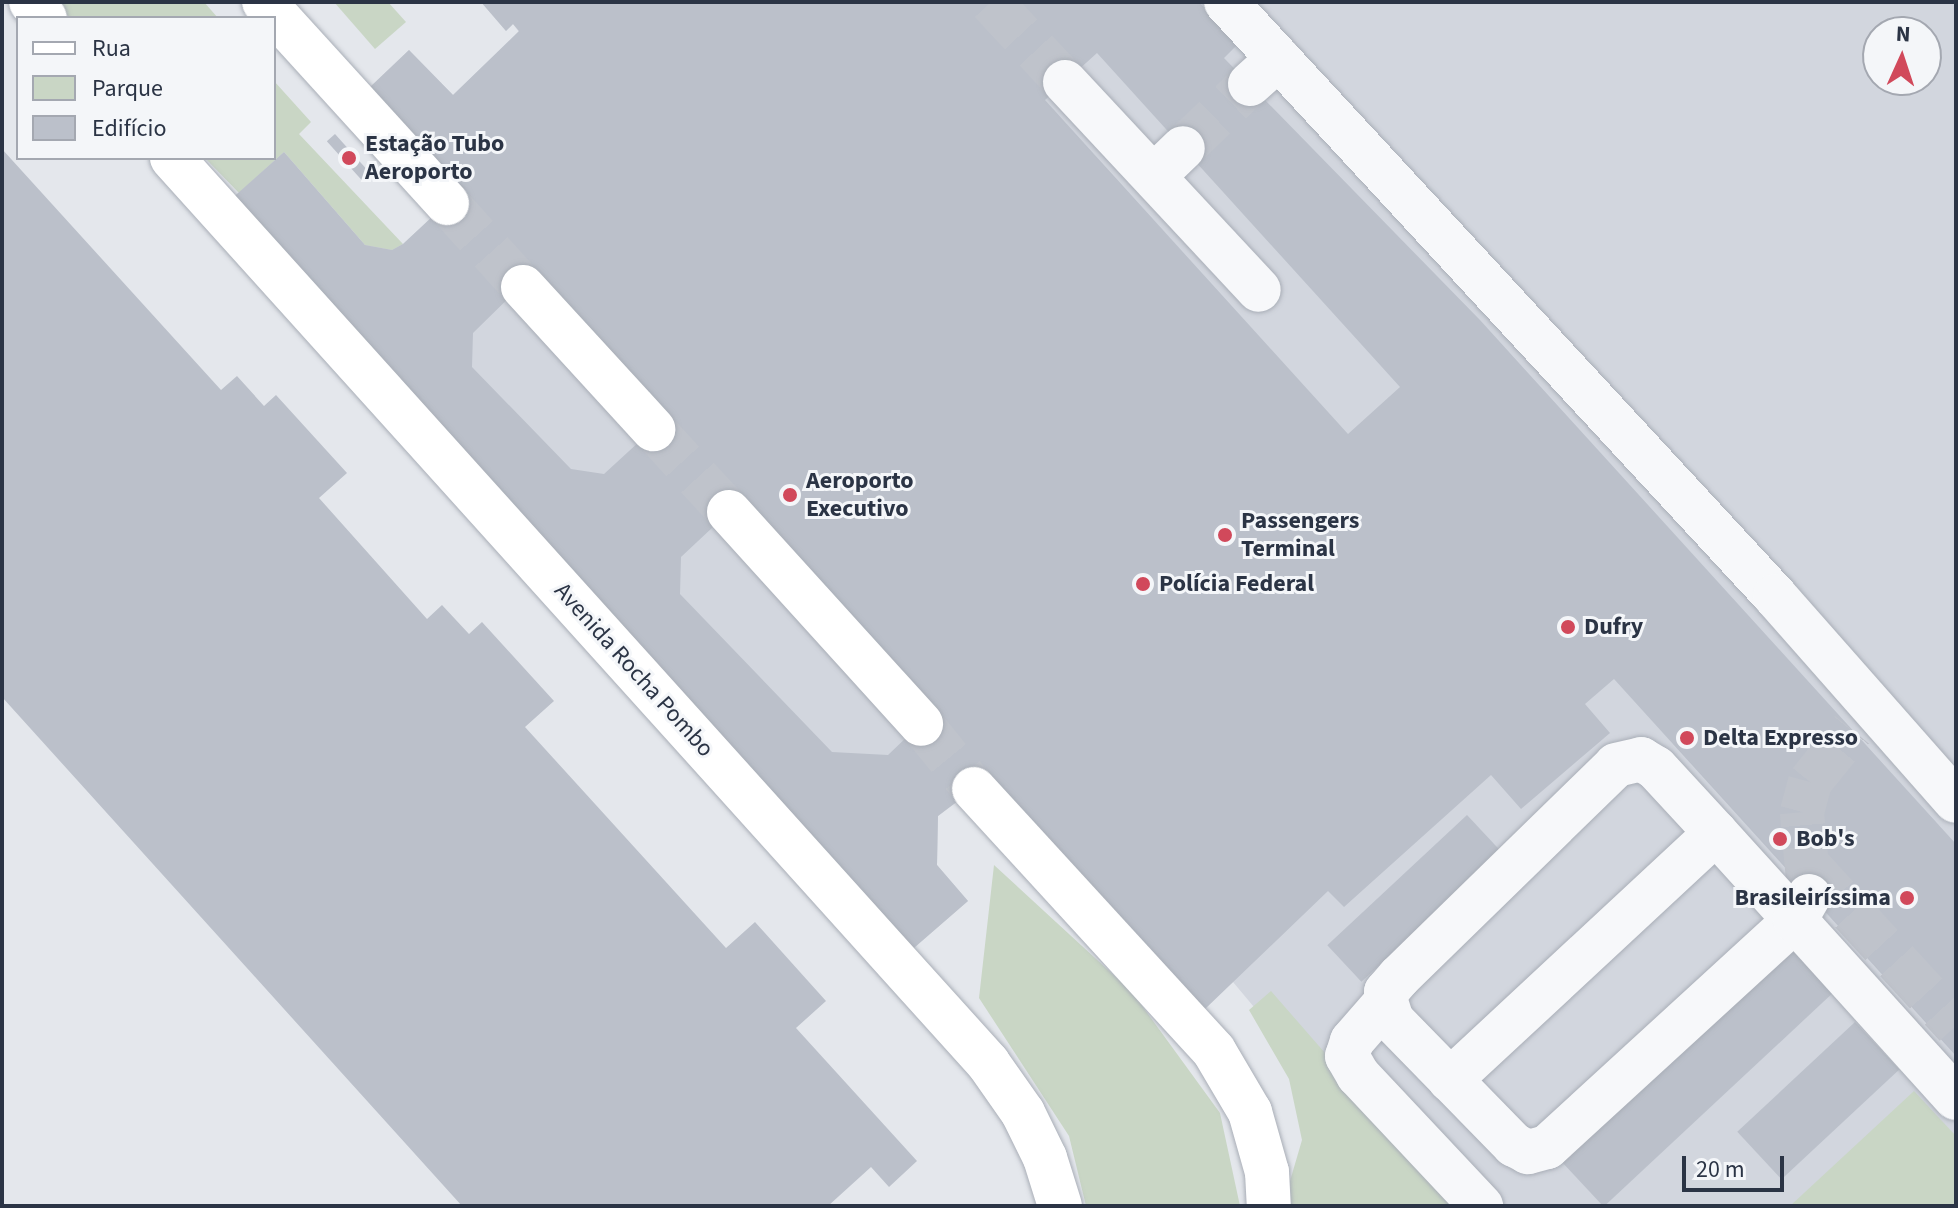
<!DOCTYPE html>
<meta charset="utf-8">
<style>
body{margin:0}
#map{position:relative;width:1958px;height:1208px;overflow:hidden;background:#e4e7ec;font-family:"Source Sans 3",sans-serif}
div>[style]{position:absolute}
.built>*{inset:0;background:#d2d6de}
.green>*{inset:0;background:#c9d6c5}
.building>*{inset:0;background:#bbc0ca;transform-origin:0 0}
.minor-tunnel>*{height:44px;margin-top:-22px;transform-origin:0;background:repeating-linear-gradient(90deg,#bfc3cb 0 44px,transparent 0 66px)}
.major-tunnel>*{height:44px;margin-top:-22px;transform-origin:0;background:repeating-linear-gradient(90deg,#bfc3cb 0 44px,transparent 0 66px)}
.roads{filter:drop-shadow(0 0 2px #a9aeb7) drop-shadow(0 0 2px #a9aeb7)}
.minor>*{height:44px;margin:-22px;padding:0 22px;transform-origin:22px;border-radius:22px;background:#f7f8fa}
.major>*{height:44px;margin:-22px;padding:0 22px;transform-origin:22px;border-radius:22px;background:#fff}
.dots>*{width:22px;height:22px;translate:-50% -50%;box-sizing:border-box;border:4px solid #f4f6f9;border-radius:50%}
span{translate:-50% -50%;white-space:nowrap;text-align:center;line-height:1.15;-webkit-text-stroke:6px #f4f6f9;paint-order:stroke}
.poi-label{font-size:24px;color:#2b3445;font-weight:700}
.left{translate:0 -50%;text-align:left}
.right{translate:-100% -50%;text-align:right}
.street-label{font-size:24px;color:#2b3445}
.frame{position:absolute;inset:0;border:4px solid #2b3445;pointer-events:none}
.legend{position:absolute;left:16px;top:16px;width:260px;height:144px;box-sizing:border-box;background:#f4f6f9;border:2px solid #a4a8b1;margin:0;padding:10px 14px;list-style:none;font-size:24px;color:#2b3445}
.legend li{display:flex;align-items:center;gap:16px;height:40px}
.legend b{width:40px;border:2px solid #a4a8b1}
.north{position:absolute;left:1862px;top:16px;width:80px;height:80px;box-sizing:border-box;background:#f4f6f9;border:2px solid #a4a8b1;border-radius:50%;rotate:3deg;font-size:22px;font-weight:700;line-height:32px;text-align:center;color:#2b3445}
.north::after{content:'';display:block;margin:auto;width:28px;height:36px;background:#d1495b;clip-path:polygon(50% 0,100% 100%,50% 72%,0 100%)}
.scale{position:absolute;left:1682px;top:1156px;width:102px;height:36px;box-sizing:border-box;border:4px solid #2b3445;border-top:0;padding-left:10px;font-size:24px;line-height:28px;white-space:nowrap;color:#2b3445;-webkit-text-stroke:6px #f4f6f9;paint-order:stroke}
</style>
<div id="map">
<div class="built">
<div style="clip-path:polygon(evenodd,481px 2px,1956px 2px,1956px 1206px,1421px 1206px,1233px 982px,988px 775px,938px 816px,937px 865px,968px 901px,900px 960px,239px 193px,284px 152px,365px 245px,403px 244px,447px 203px,368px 89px,409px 50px,453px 95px,519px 32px,513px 24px,506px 31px,481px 2px,1878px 32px,1926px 32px,1926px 80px,1878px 80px,1878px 32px)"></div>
</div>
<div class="green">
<div style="clip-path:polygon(55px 2px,204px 2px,218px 18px,70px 18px)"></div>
<div style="clip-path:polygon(334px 2px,388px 2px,406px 22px,375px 49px)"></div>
<div style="clip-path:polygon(274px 81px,311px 122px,299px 134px,403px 244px,392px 250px,365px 245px,284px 152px,239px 193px,205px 158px,274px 158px)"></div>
<div style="clip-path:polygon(994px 865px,1132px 992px,1220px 1113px,1240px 1206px,1086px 1206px,1069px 1136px,979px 998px)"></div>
<div style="clip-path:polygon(1271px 991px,1441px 1186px,1450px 1206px,1291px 1206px,1290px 1181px,1302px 1140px,1289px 1079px,1249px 1010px)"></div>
<div style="clip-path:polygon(1914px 1091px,1956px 1136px,1956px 1206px,1790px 1206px)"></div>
</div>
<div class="building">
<div style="clip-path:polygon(evenodd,481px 2px,1199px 2px,1238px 44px,1224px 58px,1480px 320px,1956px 844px,1956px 1056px,1614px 679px,1585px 704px,1610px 733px,1521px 809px,1491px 775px,1344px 907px,1328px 891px,1205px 1009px,974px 789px,938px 816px,937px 865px,968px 901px,900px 960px,219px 210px,284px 152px,365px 245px,392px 250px,403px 244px,447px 203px,368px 89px,409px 50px,453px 95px,519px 31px,513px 24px,506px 31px,481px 2px,1097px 53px,1400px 387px,1348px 434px,1045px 100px,1097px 53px,481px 2px,532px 275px,653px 429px,604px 474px,571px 469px,472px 367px,473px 333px,532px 275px,481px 2px,729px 512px,933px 712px,888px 755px,832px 752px,680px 594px,681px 557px,729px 512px)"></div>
<div style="left:335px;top:134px;width:54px;height:11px;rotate:48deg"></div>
<div style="clip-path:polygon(2px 149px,221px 390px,237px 376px,264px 406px,276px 395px,347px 473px,319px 498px,427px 619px,442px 605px,469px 634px,482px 622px,554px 701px,525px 727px,726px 948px,755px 922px,826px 1001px,796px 1028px,917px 1161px,889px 1187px,871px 1167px,828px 1206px,462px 1206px,2px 697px)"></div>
<div style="left:1467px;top:815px;width:50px;height:191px;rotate:47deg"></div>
<div style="left:1789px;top:945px;width:65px;height:314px;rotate:47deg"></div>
<div style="left:1855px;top:1022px;width:65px;height:161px;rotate:47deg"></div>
</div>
<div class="minor-tunnel">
<div style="left:991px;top:2px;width:109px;rotate:47.2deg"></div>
<div style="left:1183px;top:148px;width:93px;rotate:-43.7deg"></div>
<div style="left:1807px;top:864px;width:220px;rotate:47.4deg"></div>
<div style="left:1809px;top:891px;width:79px;rotate:-95.1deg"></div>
<div style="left:1802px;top:812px;width:31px;rotate:-75deg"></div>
<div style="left:1810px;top:782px;width:67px;rotate:-51.1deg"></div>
</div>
<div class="major-tunnel">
<div style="left:447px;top:203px;width:113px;rotate:47.9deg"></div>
<div style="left:653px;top:429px;width:113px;rotate:47.5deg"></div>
<div style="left:921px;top:724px;width:84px;rotate:50.8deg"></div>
</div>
<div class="roads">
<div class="minor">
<div style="left:1226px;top:2px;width:809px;rotate:47.25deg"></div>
<div style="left:1775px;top:596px;width:273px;rotate:48.6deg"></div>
<div style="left:1065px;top:82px;width:284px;rotate:47deg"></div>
<div style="left:1250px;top:84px;width:38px;rotate:-42deg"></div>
<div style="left:1154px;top:176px;width:40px;rotate:-44deg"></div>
<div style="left:1809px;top:896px;width:28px;rotate:120deg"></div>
<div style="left:1795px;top:920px;width:336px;rotate:137.5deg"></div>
<div style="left:1547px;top:1147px;width:20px;rotate:165deg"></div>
<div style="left:1528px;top:1152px;width:16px;rotate:-153deg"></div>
<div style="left:1514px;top:1145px;width:175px;rotate:-134.3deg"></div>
<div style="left:1392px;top:1020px;width:19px;rotate:-108deg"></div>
<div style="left:1386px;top:1002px;width:10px;rotate:-90deg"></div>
<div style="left:1386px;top:992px;width:20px;rotate:-49deg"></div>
<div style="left:1399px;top:977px;width:303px;rotate:-44.3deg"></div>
<div style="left:1616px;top:765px;width:26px;rotate:-13deg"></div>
<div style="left:1641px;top:759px;width:17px;rotate:31deg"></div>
<div style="left:1656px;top:768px;width:88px;rotate:47.3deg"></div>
<div style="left:1716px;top:833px;width:118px;rotate:47.8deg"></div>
<div style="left:1795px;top:920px;width:240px;rotate:47.9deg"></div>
<div style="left:1386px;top:1002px;width:52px;rotate:131.1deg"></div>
<div style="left:1352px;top:1041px;width:16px;rotate:108deg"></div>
<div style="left:1347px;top:1056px;width:22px;rotate:60deg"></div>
<div style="left:1358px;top:1075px;width:180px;rotate:46.8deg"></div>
<div style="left:1450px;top:1080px;width:363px;rotate:-42.9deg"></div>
</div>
<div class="major">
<div style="left:31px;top:2px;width:21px;rotate:49deg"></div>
<div style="left:264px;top:2px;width:272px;rotate:47.7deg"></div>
<div style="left:172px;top:158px;width:1219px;rotate:47.96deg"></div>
<div style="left:988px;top:1063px;width:61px;rotate:55deg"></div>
<div style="left:1023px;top:1113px;width:50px;rotate:63.9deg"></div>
<div style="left:1045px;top:1158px;width:50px;rotate:72.6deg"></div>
<div style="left:523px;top:287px;width:193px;rotate:47.5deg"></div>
<div style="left:729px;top:512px;width:286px;rotate:47.8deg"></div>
<div style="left:974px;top:789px;width:355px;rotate:47.5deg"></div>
<div style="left:1214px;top:1051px;width:71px;rotate:59.5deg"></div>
<div style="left:1250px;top:1112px;width:62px;rotate:74.2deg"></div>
<div style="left:1267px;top:1172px;width:34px;rotate:87deg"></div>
</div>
</div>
<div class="dots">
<div style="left:349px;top:158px;background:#d1495b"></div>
<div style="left:790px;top:495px;background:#d1495b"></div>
<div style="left:1225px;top:535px;background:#d1495b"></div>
<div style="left:1143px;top:584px;background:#d1495b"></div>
<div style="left:1568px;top:627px;background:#d1495b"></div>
<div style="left:1687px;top:738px;background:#d1495b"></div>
<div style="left:1780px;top:839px;background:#d1495b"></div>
<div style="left:1907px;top:898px;background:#d1495b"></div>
</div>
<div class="poi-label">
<span class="left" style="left:365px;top:158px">Estação Tubo<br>Aeroporto</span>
<span class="left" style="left:806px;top:495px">Aeroporto<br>Executivo</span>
<span class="left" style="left:1241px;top:535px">Passengers<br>Terminal</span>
<span class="left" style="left:1159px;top:584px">Polícia Federal</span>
<span class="left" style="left:1584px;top:627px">Dufry</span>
<span class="left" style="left:1703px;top:738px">Delta Expresso</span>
<span class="left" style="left:1796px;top:839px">Bob's</span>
<span class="right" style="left:1891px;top:898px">Brasileiríssima</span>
</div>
<div class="street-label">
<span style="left:634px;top:670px;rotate:48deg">Avenida Rocha Pombo</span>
</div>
<div class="frame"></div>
<ul class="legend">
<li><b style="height:10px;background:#fff"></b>Rua</li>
<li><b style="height:22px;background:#c9d6c5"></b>Parque</li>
<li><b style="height:22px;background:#bbc0ca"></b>Edifício</li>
</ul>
<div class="north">N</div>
<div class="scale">20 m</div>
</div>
